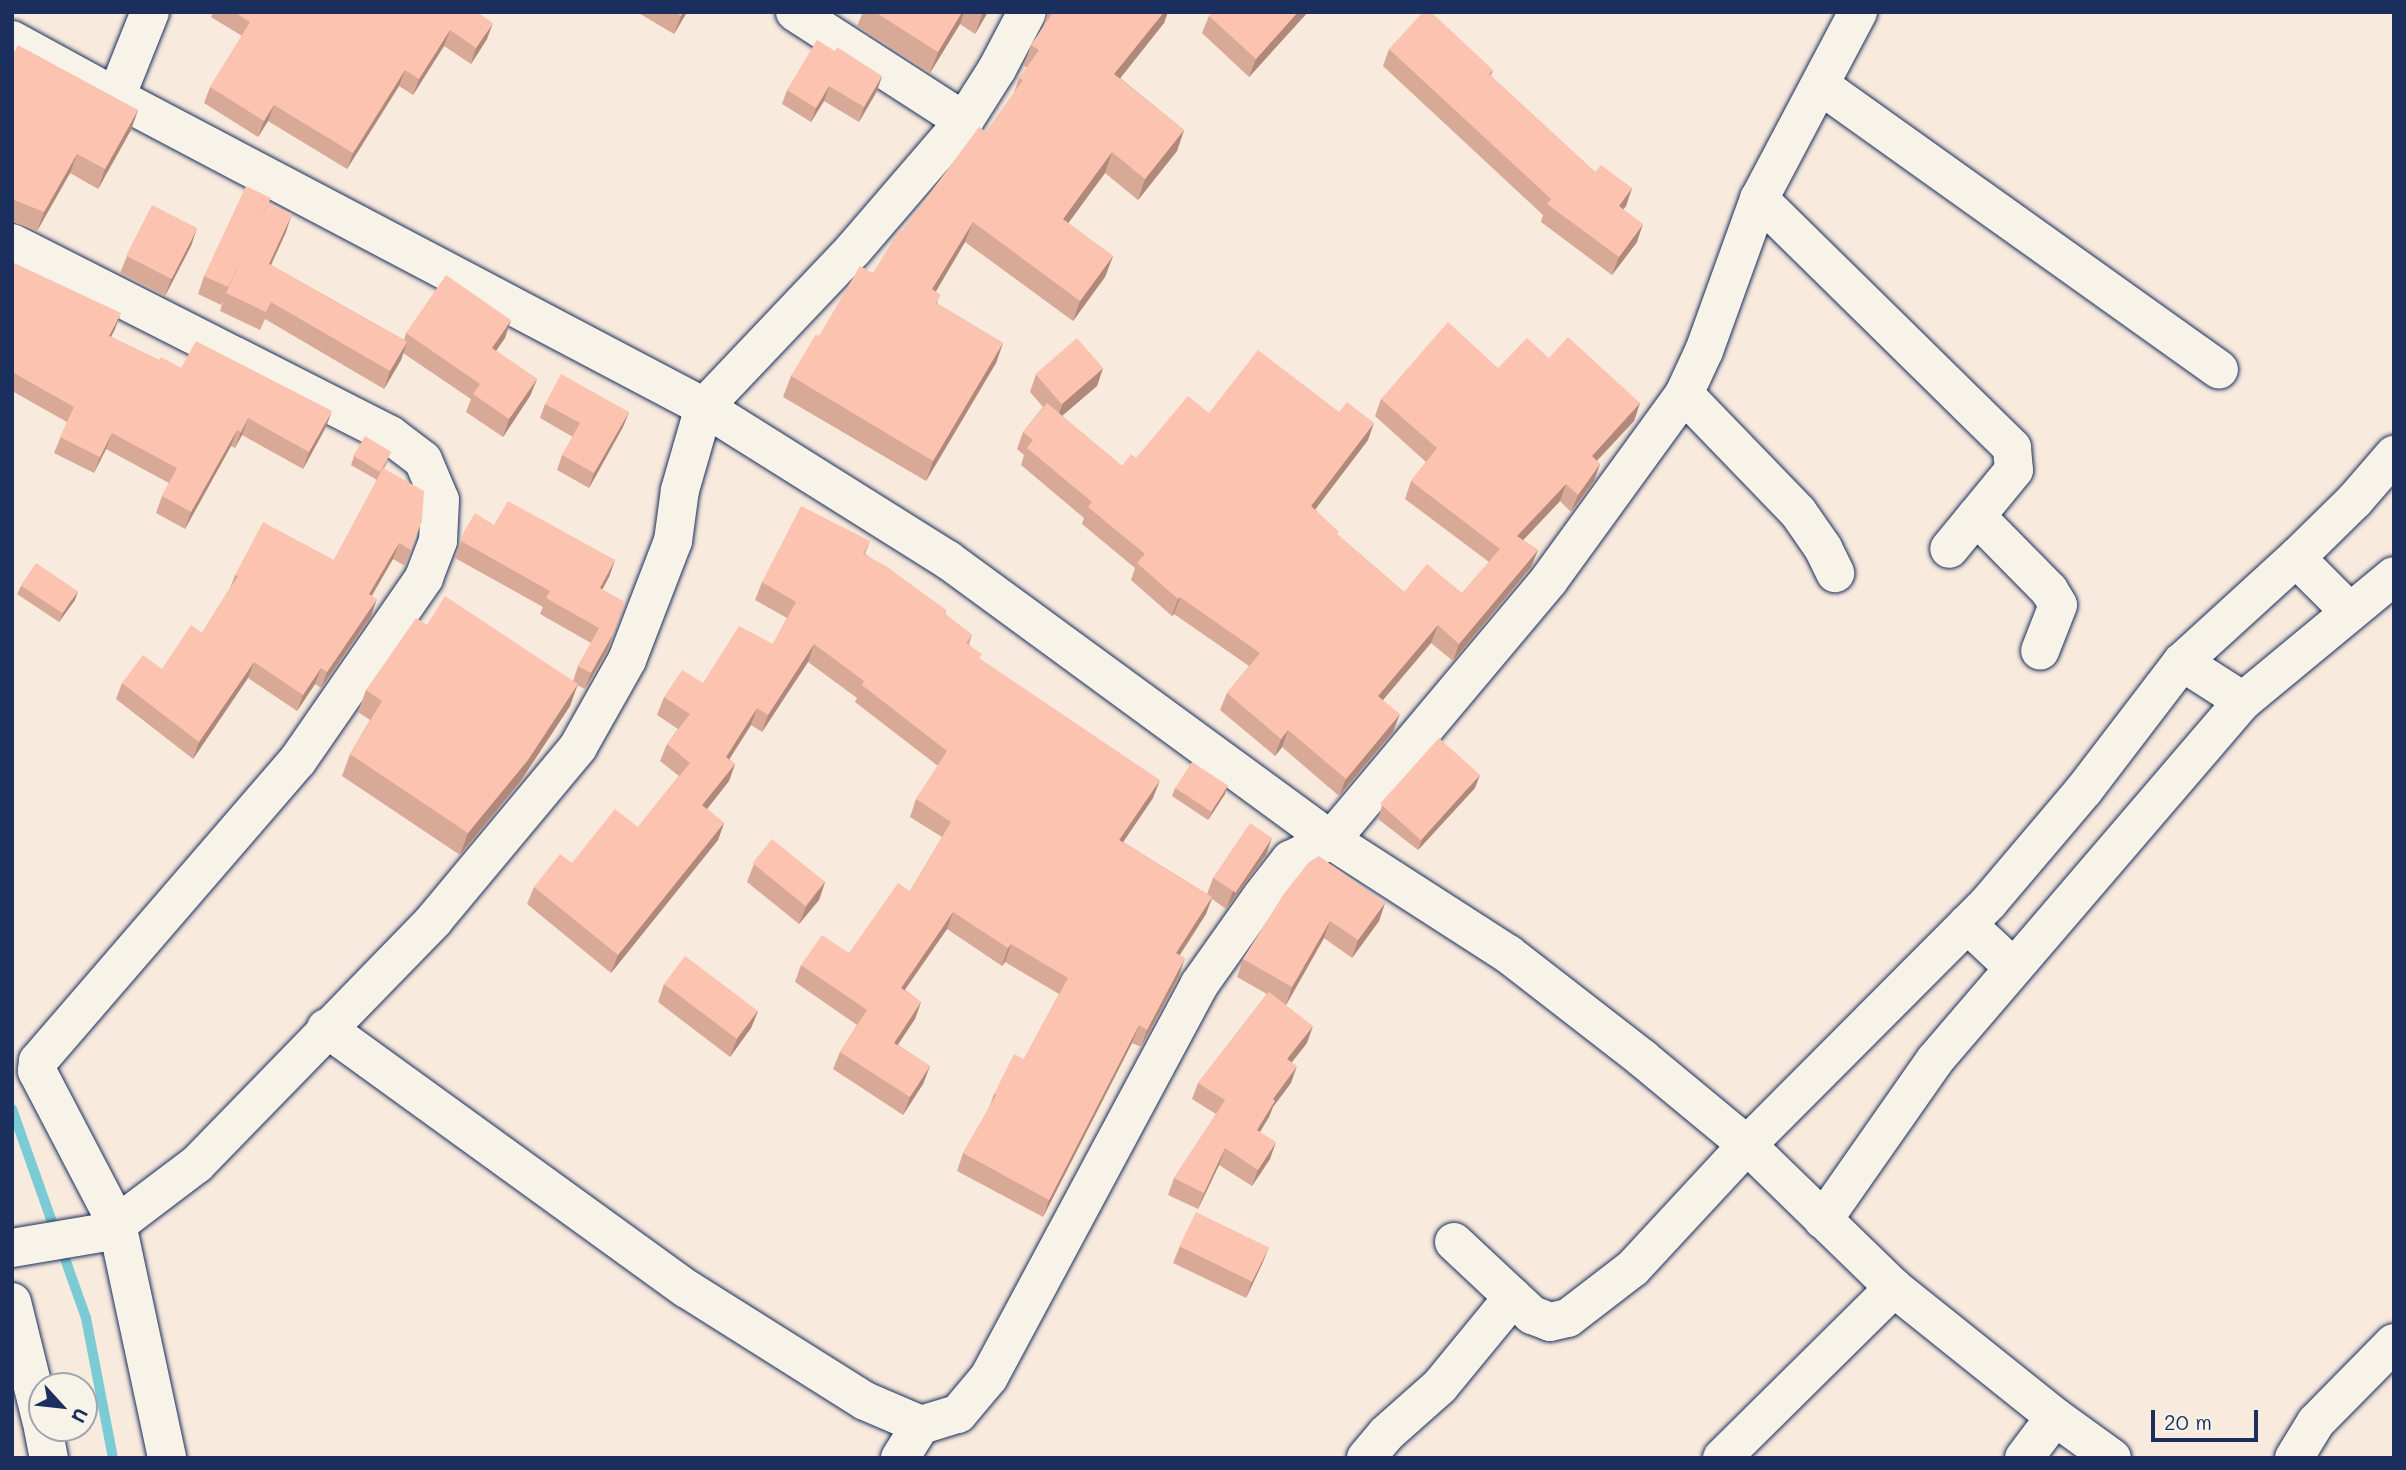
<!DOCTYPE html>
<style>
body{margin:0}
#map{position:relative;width:2406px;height:1470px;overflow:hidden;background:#f8eadd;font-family:Mali,sans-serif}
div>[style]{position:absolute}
.stream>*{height:10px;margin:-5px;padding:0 5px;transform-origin:5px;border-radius:5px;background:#7bcbd5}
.roads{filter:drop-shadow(0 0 2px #1b2f5e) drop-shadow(0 0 2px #1b2f5e)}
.minor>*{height:38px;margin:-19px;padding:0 19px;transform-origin:19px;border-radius:19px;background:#f7f3e8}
.wall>*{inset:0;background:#d9a997}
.shaded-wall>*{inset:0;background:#b0897b}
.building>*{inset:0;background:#fcc4b0;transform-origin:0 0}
span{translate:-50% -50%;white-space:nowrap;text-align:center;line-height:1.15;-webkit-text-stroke:6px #f7f3e8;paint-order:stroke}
.frame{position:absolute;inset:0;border:14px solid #1b2f5e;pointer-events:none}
.north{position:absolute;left:28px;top:1372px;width:70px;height:70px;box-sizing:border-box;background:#f7f3e8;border:2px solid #9fa5b1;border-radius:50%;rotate:117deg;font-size:19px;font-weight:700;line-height:28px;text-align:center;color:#1b2f5e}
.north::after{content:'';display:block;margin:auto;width:24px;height:32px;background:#1b2f5e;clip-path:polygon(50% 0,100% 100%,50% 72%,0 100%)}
.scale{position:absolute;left:2151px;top:1410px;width:107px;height:32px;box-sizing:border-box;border:4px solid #1b2f5e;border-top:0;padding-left:9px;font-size:21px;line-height:24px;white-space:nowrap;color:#1b2f5e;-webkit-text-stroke:5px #f7f3e8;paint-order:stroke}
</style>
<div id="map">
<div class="stream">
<div style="left:12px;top:1109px;width:222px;rotate:70.5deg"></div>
<div style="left:86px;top:1318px;width:143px;rotate:79.1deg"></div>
</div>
<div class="roads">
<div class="minor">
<div style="left:795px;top:12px;width:201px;rotate:32.8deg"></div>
<div style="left:12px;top:40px;width:119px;rotate:28.7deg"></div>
<div style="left:116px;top:97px;width:665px;rotate:27.8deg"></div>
<div style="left:704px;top:407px;width:288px;rotate:32.1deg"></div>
<div style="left:948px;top:560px;width:474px;rotate:36.2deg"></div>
<div style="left:1331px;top:840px;width:211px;rotate:32.8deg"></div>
<div style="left:1508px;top:954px;width:170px;rotate:37.8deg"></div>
<div style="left:1642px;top:1058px;width:136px;rotate:39.6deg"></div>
<div style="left:1747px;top:1145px;width:205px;rotate:44.2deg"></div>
<div style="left:1894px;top:1288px;width:206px;rotate:38.7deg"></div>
<div style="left:2055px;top:1417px;width:70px;rotate:35.7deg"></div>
<div style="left:1820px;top:85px;width:490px;rotate:35.5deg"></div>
<div style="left:116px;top:97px;width:92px;rotate:-68.2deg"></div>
<div style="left:1759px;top:199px;width:355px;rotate:44.5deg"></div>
<div style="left:2012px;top:448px;width:22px;rotate:85deg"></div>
<div style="left:2014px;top:470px;width:102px;rotate:129.4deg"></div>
<div style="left:12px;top:243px;width:424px;rotate:26.9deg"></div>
<div style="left:390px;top:435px;width:41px;rotate:37.1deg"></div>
<div style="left:423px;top:460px;width:43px;rotate:67deg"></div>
<div style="left:440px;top:500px;width:41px;rotate:92.8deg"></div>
<div style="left:438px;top:541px;width:40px;rotate:111deg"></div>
<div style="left:424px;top:578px;width:221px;rotate:124.7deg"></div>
<div style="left:298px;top:760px;width:398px;rotate:130.8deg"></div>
<div style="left:38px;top:1061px;width:10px;rotate:96deg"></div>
<div style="left:37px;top:1071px;width:173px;rotate:62.4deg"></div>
<div style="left:117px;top:1224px;width:239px;rotate:77.9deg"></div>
<div style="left:1684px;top:394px;width:164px;rotate:46deg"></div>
<div style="left:1798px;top:512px;width:44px;rotate:55.2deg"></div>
<div style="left:1823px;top:548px;width:28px;rotate:64deg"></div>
<div style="left:1976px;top:516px;width:104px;rotate:45.4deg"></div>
<div style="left:2049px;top:590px;width:17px;rotate:59deg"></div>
<div style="left:2058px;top:605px;width:49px;rotate:111.4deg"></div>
<div style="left:2298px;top:556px;width:13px;rotate:58deg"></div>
<div style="left:2305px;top:567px;width:62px;rotate:45deg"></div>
<div style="left:2182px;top:662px;width:72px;rotate:32.6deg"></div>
<div style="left:1967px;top:924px;width:63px;rotate:43.1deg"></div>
<div style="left:326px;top:1028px;width:445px;rotate:35.9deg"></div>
<div style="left:687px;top:1289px;width:210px;rotate:32.2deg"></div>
<div style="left:865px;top:1401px;width:61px;rotate:23.2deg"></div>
<div style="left:921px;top:1425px;width:39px;rotate:-17deg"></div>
<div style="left:958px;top:1414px;width:48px;rotate:-50deg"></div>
<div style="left:989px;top:1377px;width:445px;rotate:-61.8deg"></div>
<div style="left:1199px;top:985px;width:109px;rotate:-54.7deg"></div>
<div style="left:1262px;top:896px;width:46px;rotate:-52.1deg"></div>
<div style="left:1290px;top:860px;width:46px;rotate:-26deg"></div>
<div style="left:1331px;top:840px;width:339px;rotate:-50deg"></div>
<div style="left:1549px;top:580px;width:230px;rotate:-54deg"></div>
<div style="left:1684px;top:394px;width:47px;rotate:-65.1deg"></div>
<div style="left:1704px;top:351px;width:162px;rotate:-70.1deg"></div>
<div style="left:1759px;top:199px;width:212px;rotate:-62.1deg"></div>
<div style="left:1823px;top:1220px;width:195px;rotate:-55deg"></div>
<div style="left:1935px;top:1060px;width:473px;rotate:-49.4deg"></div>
<div style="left:2243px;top:701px;width:196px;rotate:-39.6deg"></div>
<div style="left:1454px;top:1242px;width:107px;rotate:43.1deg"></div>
<div style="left:1532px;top:1315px;width:19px;rotate:21deg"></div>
<div style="left:1550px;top:1322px;width:18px;rotate:-13deg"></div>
<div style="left:1568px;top:1318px;width:82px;rotate:-37.6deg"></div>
<div style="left:1633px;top:1268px;width:168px;rotate:-47.2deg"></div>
<div style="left:1747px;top:1145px;width:343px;rotate:-45.1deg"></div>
<div style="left:1989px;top:902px;width:147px;rotate:-49.7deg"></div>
<div style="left:2084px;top:790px;width:161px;rotate:-52.6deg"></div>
<div style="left:2182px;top:662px;width:157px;rotate:-42.4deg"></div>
<div style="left:2298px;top:556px;width:80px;rotate:-44.5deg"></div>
<div style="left:2355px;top:500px;width:60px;rotate:-49.1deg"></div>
<div style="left:12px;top:1248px;width:96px;rotate:-9.6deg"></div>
<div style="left:107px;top:1232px;width:113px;rotate:-37.1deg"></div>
<div style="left:197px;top:1164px;width:340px;rotate:-45.8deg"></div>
<div style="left:434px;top:920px;width:225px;rotate:-50.2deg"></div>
<div style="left:578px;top:747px;width:100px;rotate:-60.6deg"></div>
<div style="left:627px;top:660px;width:128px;rotate:-68.9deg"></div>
<div style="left:673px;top:541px;width:51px;rotate:-82.2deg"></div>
<div style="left:680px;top:490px;width:86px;rotate:-73.9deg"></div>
<div style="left:704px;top:407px;width:216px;rotate:-46.5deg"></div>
<div style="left:853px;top:250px;width:170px;rotate:-49.3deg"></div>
<div style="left:964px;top:121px;width:62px;rotate:-57.6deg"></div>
<div style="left:997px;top:69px;width:64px;rotate:-62.2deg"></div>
<div style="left:12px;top:1302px;width:125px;rotate:76.1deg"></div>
<div style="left:43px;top:1428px;width:31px;rotate:79deg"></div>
<div style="left:900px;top:1458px;width:39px;rotate:-58deg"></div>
<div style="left:1366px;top:1458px;width:31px;rotate:-50deg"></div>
<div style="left:1386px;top:1434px;width:72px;rotate:-41.6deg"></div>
<div style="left:1440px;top:1386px;width:115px;rotate:-50.6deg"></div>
<div style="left:1722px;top:1458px;width:242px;rotate:-44.7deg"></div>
<div style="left:2024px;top:1458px;width:51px;rotate:-52.9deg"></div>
<div style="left:2294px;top:1458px;width:42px;rotate:-58.6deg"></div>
<div style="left:2316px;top:1422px;width:111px;rotate:-45.4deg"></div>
</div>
</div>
<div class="wall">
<div style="clip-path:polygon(213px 12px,477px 12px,487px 39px,471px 64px,444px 46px,413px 95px,399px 86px,347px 169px,268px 121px,258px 137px,204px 103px,210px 87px,242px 36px,211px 17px)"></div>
<div style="clip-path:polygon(637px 12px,687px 12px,674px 34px)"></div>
<div style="clip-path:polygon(863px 12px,988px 12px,975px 34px,960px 24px,930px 73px,857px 26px)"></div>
<div style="clip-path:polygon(1048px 12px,1168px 12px,1164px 23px,1120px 78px,1184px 130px,1177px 151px,1138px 200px,1105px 173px,1068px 223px,1113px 256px,1105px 277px,1073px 321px,965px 242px,936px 291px,938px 304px,1003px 343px,996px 363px,926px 481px,783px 397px,791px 376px,819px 336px,873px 273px,902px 231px,986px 132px,1014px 93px,1019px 78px,1027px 68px,1024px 66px,1031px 45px,1043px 28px)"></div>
<div style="clip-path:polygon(1308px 12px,1249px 77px,1202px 33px,1209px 16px)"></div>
<div style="clip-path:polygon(1389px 49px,1493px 70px,1491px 76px,1595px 172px,1632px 188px,1626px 206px,1623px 209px,1637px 242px,1612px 275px,1541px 222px,1543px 215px,1383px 66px)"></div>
<div style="clip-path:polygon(12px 56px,138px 110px,131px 130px,98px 189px,70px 173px,37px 231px,12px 222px)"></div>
<div style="clip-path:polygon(882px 76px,877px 91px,859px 122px,824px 101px,811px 122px,782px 104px,787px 90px)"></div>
<div style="clip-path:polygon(268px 204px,286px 232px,271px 265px,404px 340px,406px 333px,505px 338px,496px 351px,537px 379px,530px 396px,503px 437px,466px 412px,471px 399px,403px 353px,401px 360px,384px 389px,265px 319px,260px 330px,220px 311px,223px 301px,221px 305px,198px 294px,204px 276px)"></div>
<div style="clip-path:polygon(197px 228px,191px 246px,165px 296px,120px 273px,127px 256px)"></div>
<div style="clip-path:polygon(12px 262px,115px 329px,111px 337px,159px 360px,181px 368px,326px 427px,303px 469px,242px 435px,235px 448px,231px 446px,185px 529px,156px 513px,162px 496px,169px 483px,106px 449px,94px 473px,54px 453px,67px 422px,12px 391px)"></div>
<div style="clip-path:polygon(1549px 358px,1640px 403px,1634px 421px,1597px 461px,1600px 464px,1594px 481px,1571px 512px,1560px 501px,1523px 540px,1538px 550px,1531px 567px,1453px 661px,1431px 643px,1383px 700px,1393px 732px,1339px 796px,1282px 747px,1275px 756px,1220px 710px,1227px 693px,1249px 666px,1174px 614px,1172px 616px,1131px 580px,1135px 568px,1082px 524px,1084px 518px,1021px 465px,1024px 455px,1017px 449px,1023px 432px,1043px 407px,1030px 392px,1036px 374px,1103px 368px,1097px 386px,1062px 416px,1122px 466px,1136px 458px,1209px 413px,1368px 440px,1315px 509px,1338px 535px,1404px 592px,1462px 593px,1489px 562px,1405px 499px,1411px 481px,1426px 462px,1375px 416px,1381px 399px,1498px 368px)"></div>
<div style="clip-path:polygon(545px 404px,629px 412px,623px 427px,589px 488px,557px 470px,562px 455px,573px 437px,540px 418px)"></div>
<div style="clip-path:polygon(354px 456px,388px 461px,384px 469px,422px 520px,405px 566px,393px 559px,372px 596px,371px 616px,321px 688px,315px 684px,297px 711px,248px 678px,193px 759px,116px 699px,122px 683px,162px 669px,202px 633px,230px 588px,235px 575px,334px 560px,377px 480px,351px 465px)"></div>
<div style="clip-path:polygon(494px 525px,615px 560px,609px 577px,602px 589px,607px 651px,585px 689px,577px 685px,570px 706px,520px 782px,460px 855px,342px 776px,350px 754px,370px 720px,358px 712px,366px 690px,427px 625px,573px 681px,578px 666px,591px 643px,540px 614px,543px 607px,455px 558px,465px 530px)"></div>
<div style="clip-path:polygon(870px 541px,865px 554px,946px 610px,945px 614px,972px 635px,969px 644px,980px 659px,1153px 798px,1123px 842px,1207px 894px,1213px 878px,1272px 838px,1266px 855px,1226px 909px,1212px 899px,1206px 914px,1180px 955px,1179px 976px,1141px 1047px,1132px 1043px,1043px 1217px,957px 1171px,963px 1153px,989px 1108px,994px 1094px,1024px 1059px,1059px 994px,1005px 962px,1002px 966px,947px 929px,905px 990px,921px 1002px,915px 1019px,898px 1045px,930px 1066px,923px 1084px,903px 1115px,833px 1069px,840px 1052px,857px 1025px,795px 982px,801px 965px,849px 953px,910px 891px,942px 837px,910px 817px,916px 799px,938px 766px,855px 702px,857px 698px,808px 662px,762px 732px,751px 725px,729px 759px,735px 764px,729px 781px,707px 809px,724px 823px,718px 840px,611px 973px,527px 904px,534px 887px,572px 863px,638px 827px,679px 776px,660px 761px,667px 744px,678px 729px,657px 715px,664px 697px,703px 683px,773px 644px,787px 618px,755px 600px,762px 582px)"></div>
<div style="clip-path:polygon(21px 586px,75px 600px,59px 622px,17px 594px)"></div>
<div style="clip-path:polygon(1175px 788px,1225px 794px,1208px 820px,1172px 796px)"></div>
<div style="clip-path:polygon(1475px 788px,1418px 850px,1378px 819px,1382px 805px)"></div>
<div style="clip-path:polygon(754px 864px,825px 882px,819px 900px,799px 924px,747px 882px)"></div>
<div style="clip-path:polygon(1286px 891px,1385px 903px,1379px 921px,1352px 958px,1324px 938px,1286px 1005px,1307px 1043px,1292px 1062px,1291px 1083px,1273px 1107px,1269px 1117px,1260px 1132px,1270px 1159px,1252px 1186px,1219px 1165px,1198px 1209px,1168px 1195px,1174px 1178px,1216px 1114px,1192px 1099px,1198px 1083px,1267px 994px,1237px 977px,1243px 959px)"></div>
<div style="clip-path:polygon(664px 984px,758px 1011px,751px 1028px,730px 1057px,658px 1002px)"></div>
<div style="clip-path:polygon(1180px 1246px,1269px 1247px,1262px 1264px,1246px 1298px,1173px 1263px)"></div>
</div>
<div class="shaded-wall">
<div style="clip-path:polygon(683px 12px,687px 12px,674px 34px,681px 16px)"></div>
<div style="clip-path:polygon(962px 12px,964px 12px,960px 24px,930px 73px,938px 52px)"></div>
<div style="clip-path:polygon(983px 12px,988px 12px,975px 34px)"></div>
<div style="clip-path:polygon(1164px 12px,1168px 12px,1164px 23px,1107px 95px,1114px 74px)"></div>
<div style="clip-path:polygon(1298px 12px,1308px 12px,1249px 77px,1256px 59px)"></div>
<div style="clip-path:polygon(493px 23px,487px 39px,471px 64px,476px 48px)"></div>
<div style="clip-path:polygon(450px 30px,444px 46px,413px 95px,419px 79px)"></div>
<div style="clip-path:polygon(405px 70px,399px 86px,347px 169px,353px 153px)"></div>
<div style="clip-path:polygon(882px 76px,877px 91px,859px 122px,864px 107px)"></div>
<div style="clip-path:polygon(829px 86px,824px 101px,811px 122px,816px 108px)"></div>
<div style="clip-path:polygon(274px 105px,268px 121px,258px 137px,264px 121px)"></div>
<div style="clip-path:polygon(138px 110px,131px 130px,98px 189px,105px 169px)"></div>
<div style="clip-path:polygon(1184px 130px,1177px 151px,1138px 200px,1145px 179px)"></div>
<div style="clip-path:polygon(1112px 152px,1105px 173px,1056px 240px,1063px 219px)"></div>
<div style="clip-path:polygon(77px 154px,70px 173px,37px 231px,44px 212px)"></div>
<div style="clip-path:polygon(1632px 188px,1626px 206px,1613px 223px,1619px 206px)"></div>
<div style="clip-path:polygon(292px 214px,286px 232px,263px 282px,269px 264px)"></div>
<div style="clip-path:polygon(973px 222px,965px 242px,925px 310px,932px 289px)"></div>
<div style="clip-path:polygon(1643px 224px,1637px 242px,1612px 275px,1619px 257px)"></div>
<div style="clip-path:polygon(197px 228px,191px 246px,165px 296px,171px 279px)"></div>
<div style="clip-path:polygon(1113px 256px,1105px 277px,1073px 321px,1080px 301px)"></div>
<div style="clip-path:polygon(121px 313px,115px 329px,103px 352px,109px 336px)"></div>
<div style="clip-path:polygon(511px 320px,505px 338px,486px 365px,492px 348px)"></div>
<div style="clip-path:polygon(407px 342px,401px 360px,384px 389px,390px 371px)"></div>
<div style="clip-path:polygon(1003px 343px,996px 363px,926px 481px,933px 461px)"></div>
<div style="clip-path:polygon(1103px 368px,1097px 386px,1056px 421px,1063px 403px)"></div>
<div style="clip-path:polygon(537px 379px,530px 396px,503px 437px,509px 419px)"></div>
<div style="clip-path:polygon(1640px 403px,1634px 421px,1585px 473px,1592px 456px)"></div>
<div style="clip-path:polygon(332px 411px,326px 427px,303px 469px,309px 452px)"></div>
<div style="clip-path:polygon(629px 412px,623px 427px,589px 488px,594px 473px)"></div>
<div style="clip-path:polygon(248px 418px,242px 435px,235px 448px,241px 432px)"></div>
<div style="clip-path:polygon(1374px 423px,1368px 440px,1305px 523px,1311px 506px)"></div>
<div style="clip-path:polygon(237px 430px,231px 446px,185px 529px,191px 512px)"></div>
<div style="clip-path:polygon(112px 433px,106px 449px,94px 473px,100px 457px)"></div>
<div style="clip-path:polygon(1600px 464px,1594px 481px,1571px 512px,1578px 495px)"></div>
<div style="clip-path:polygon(1566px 484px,1560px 501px,1511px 553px,1517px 536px)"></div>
<div style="clip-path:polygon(399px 543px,393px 559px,363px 610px,369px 594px)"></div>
<div style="clip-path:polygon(1538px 550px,1531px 567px,1453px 661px,1459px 644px)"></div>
<div style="clip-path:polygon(615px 560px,609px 577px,594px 605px,600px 588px)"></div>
<div style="clip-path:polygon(78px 591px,75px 600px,59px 622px,63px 613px)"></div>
<div style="clip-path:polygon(1180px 597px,1174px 614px,1172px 616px,1178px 599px)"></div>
<div style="clip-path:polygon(377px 599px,371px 616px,321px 688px,327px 672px)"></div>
<div style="clip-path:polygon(625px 602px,607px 651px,585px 689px,591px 673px)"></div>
<div style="clip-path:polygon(1438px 625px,1431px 643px,1372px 713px,1378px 696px)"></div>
<div style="clip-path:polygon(814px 644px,808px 662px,762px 732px,768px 715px)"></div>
<div style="clip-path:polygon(254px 662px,248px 678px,193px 759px,199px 742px)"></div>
<div style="clip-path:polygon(321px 668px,315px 684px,297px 711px,303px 695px)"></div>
<div style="clip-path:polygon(578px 684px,570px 706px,520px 782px,460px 855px,468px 833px)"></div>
<div style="clip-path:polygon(757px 708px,751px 725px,720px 774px,726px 757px)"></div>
<div style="clip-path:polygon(1400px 714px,1393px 732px,1339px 796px,1346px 779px)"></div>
<div style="clip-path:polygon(1288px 730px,1282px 747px,1275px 756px,1281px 739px)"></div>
<div style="clip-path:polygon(735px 764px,729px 781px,696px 823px,702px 805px)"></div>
<div style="clip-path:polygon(1480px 775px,1475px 788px,1418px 850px,1423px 837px)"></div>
<div style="clip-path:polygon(1160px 780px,1153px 798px,1113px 857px,1119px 840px)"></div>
<div style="clip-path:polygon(1228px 785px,1225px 794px,1208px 820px,1212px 811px)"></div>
<div style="clip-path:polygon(724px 823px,718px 840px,611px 973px,618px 955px)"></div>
<div style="clip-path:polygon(1272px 838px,1266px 855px,1226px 909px,1233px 891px)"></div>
<div style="clip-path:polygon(825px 882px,819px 900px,799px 924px,806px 907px)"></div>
<div style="clip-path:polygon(1212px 897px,1206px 914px,1170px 970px,1176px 953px)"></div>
<div style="clip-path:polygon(1385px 903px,1379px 921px,1352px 958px,1358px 940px)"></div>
<div style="clip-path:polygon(953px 912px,947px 929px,894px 1005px,901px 988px)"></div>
<div style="clip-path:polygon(1330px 921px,1324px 938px,1286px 1005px,1292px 987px)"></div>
<div style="clip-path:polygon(1011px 944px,1005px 962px,1002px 966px,1008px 948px)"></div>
<div style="clip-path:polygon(1185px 958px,1179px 976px,1141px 1047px,1147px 1030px)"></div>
<div style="clip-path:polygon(921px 1002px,915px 1019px,887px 1060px,894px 1043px)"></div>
<div style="clip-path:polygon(758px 1011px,751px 1028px,730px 1057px,737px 1039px)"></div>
<div style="clip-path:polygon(1139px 1025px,1132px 1043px,1043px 1217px,1049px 1200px)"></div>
<div style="clip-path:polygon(1313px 1026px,1307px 1043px,1281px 1076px,1287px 1059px)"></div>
<div style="clip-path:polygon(930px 1066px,923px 1084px,903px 1115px,910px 1097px)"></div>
<div style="clip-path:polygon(1297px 1066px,1291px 1083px,1273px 1107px,1269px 1117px,1251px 1146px,1257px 1130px,1273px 1099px)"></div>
<div style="clip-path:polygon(1276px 1142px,1270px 1159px,1252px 1186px,1258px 1170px)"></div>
<div style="clip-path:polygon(1225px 1148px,1219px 1165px,1198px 1209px,1204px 1193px)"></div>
<div style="clip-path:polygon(1269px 1247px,1262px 1264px,1246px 1298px,1252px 1281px)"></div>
</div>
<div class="building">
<div style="clip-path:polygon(234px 12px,477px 12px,493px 23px,476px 48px,450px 30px,419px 79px,405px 70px,353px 153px,274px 105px,264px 121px,210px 87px,250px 22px)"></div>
<div style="clip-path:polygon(674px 12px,683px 12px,681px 16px)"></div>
<div style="clip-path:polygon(875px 12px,962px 12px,938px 52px)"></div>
<div style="clip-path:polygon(1050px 12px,1164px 12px,1114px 74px,1184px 130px,1145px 179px,1112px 152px,1063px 219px,1113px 256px,1080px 301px,973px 222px,932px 289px,941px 295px,936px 303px,1003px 343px,933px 461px,791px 376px,816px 334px,819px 336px,860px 266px,873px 273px,899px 230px,902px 231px,979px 127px,986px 132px,1023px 80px,1019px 78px,1039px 50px,1031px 45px,1052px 14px)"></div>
<div style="clip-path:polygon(1212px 12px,1298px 12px,1256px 59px,1209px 16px)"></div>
<div style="clip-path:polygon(1423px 12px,1431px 12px,1493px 70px,1489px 74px,1595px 172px,1601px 165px,1632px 188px,1619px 206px,1643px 224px,1619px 257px,1547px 204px,1551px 199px,1389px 49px)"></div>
<div style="clip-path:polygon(817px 40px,835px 51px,837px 47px,882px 76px,864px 107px,829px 86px,816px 108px,787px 90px)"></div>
<div style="clip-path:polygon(18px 45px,138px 110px,105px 169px,77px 154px,44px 212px,12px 199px,12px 56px)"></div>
<div style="clip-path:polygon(246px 186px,271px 198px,259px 221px,269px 203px,292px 214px,269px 264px,407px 342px,390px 371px,271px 302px,266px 312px,226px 293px,244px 254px,228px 287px,204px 276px)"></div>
<div style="left:152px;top:205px;width:51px;height:57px;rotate:27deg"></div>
<div style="clip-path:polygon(12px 262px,121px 313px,109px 336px,159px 360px,161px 357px,181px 368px,196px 341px,332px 411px,309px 452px,248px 418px,241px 432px,237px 430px,191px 512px,162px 496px,177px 468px,112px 433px,100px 457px,60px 437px,74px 407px,14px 373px,12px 377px)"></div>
<div style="clip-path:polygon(446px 275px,511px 320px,492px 348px,537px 379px,509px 419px,473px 394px,480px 384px,406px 333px)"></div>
<div style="clip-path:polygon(1448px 322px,1498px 368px,1527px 338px,1549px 358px,1568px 337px,1640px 403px,1592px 456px,1600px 464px,1578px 495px,1566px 484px,1517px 536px,1538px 550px,1459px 644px,1438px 625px,1378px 696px,1400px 714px,1346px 779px,1288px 730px,1281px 739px,1227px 693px,1260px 653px,1180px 597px,1178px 599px,1137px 563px,1145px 554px,1088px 507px,1092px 502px,1027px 448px,1033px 440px,1023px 432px,1047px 403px,1122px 466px,1131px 454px,1136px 458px,1188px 396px,1209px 413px,1258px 350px,1339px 412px,1347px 402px,1374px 423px,1311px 506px,1339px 532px,1337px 534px,1404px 592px,1427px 564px,1462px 593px,1500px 549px,1411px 481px,1437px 448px,1381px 399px)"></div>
<div style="left:1077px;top:338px;width:40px;height:55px;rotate:49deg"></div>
<div style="clip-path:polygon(561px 374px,629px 412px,594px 473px,562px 455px,580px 423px,545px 404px)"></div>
<div style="left:365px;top:436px;width:31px;height:23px;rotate:31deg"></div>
<div style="clip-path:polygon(383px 468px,424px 491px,422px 520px,411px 550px,399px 543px,369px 594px,377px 599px,327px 672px,321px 668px,303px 695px,254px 662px,199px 742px,122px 683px,143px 655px,162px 669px,191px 625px,202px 633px,238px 576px,235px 575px,263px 522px,334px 560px)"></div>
<div style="clip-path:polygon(508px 501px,615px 560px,600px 588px,625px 602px,613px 634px,591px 673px,578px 666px,599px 628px,546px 598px,550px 591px,461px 541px,465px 530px,475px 513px,494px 525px)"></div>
<div style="clip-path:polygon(801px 506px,870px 541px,863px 554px,886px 566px,946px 610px,944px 613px,972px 635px,966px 643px,982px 654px,979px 658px,1160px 780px,1119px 840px,1212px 897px,1176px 953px,1185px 958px,1147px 1030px,1139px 1025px,1049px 1200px,963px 1153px,996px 1095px,994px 1094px,1014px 1054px,1024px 1059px,1068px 978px,1011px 944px,1008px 948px,953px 912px,901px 988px,921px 1002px,894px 1043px,930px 1066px,910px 1097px,840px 1052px,867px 1010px,801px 965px,822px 935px,849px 953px,898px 883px,910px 891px,951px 822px,916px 799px,947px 751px,862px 685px,864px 681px,814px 644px,768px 715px,757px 708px,726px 757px,735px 764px,702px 805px,724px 823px,618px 955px,534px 887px,560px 854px,572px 863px,615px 809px,638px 827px,690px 763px,667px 744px,690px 714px,664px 697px,682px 670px,703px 683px,739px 626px,773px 644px,796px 602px,762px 582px)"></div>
<div style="left:36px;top:563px;width:50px;height:27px;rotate:34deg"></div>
<div style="clip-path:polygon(445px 596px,578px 684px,528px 760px,468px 833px,350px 754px,382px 701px,366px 690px,416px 618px,427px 625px)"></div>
<div style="left:1439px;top:738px;width:55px;height:88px;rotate:42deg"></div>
<div style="left:1192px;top:762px;width:43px;height:31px;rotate:33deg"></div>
<div style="left:1250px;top:823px;width:27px;height:66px;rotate:34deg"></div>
<div style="left:772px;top:839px;width:68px;height:31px;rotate:39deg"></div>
<div style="clip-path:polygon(1319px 856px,1385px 903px,1358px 940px,1330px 921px,1292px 987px,1243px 959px,1286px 891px,1309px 862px)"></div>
<div style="left:685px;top:956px;width:91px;height:35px;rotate:37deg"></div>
<div style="clip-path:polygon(1269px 992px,1313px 1026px,1287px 1059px,1297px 1066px,1273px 1099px,1275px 1101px,1257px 1130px,1276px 1142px,1258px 1170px,1225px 1148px,1204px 1193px,1174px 1178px,1225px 1100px,1198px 1083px)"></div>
<div style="left:1196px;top:1212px;width:81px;height:38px;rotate:26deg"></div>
</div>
<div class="frame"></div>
<div class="north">U</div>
<div class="scale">20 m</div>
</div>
